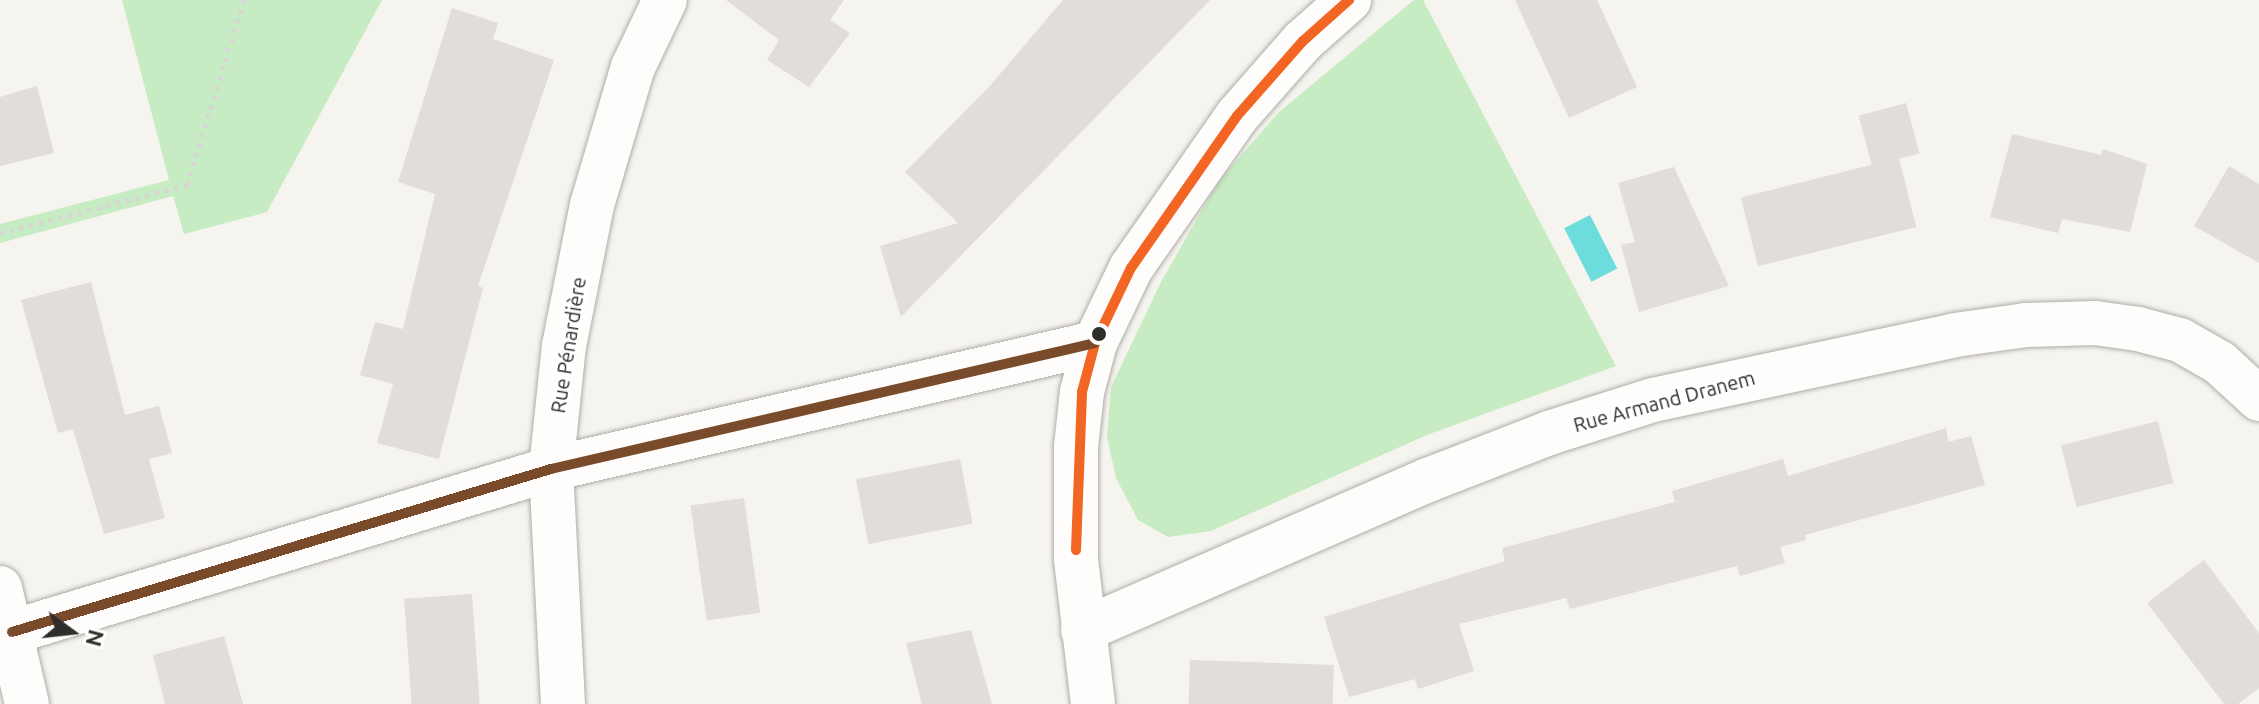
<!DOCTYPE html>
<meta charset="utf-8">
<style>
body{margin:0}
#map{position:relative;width:2259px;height:704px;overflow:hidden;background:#f6f4ee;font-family:Ubuntu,sans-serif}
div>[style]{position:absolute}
.green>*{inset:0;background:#c7ebc2}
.water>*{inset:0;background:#6ddcdc;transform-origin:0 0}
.building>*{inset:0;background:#e0ddda;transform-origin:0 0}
.path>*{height:5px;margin-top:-2.5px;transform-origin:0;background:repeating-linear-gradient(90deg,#d7d6d4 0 4px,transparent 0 10px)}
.roads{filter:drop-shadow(0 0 2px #aeada9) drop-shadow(0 0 2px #aeada9)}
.minor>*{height:44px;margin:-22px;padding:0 22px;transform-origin:22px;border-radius:22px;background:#fefdfc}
.bus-1>*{height:10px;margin:-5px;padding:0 5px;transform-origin:5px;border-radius:5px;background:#f26522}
.bus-2>*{height:10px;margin:-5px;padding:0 5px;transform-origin:5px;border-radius:5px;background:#7a4b2a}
.dots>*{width:22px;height:22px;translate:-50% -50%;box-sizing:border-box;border:4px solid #fff;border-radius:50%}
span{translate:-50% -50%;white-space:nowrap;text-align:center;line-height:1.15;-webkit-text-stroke:7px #fff;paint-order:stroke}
.street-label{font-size:20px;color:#2f2e2a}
.north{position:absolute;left:32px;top:592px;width:80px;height:80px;-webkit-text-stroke:6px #fff;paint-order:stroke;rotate:105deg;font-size:22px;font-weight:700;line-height:32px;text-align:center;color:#2f2e2a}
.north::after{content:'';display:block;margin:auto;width:28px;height:36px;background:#2f2e2a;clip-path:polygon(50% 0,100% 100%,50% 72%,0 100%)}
</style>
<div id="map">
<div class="green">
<div style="clip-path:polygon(122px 0,382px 0,267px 212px,184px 234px,173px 196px,0 243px,0 224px,169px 180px)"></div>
<div style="clip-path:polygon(1414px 0,1423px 0,1616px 366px,1427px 435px,1211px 531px,1168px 537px,1138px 520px,1116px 478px,1107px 437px,1111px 387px,1161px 282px,1218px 182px,1279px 112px)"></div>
</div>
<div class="water">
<div style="left:1590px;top:215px;width:60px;height:29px;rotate:63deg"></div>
</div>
<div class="building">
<div style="clip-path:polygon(726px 0,844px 0,830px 20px,850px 33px,809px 87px,767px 60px,779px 40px)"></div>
<div style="clip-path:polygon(1063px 0,1210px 0,901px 317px,880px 246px,958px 223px,905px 172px,988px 88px)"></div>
<div style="clip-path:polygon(1515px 0,1597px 0,1637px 87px,1569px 118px)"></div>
<div style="clip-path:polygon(452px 8px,498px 23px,493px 39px,554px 60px,478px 286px,483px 288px,439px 459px,377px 443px,393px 384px,360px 375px,375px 322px,403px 329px,435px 194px,398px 182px)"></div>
<div style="clip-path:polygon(37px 86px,54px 153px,0 166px,0 97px)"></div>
<div style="left:1906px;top:103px;width:52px;height:49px;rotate:75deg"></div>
<div style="clip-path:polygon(2012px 134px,2101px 155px,2103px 149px,2147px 164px,2130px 232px,2062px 219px,2058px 233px,1990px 217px)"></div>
<div style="left:1899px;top:158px;width:71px;height:163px;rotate:76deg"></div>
<div style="clip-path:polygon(2229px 166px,2259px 184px,2259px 263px,2194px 226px)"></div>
<div style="clip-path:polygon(1674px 167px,1729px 286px,1639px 312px,1621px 245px,1635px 242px,1618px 183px)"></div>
<div style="clip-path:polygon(91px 282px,125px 415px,159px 406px,172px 453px,149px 459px,165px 518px,104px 534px,73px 429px,58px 433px,21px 300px)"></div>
<div style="left:2158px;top:421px;width:64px;height:100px;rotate:76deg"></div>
<div style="clip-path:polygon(1946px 428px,1948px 442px,1971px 436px,1985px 485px,1805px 535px,1806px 540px,1780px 547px,1785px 563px,1740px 576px,1737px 566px,1570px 609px,1566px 598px,1459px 624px,1474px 671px,1418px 689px,1415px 679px,1349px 697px,1324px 617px,1505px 561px,1502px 548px,1675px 502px,1672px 491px,1783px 459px,1788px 476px)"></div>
<div style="left:960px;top:459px;width:66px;height:106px;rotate:79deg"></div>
<div style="left:744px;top:498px;width:116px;height:54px;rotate:82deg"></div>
<div style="clip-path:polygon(2204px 560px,2259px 633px,2259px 688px,2238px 704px,2224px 704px,2147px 603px)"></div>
<div style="left:472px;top:594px;width:110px;height:68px;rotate:86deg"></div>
<div style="clip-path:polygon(971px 630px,992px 704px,922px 704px,906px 643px)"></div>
<div style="clip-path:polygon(224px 636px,243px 704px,165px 704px,153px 655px)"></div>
<div style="left:1190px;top:660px;width:144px;height:44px;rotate:2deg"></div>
</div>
<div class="path">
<div style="left:0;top:233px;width:193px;rotate:-14.4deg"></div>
<div style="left:187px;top:185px;width:194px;rotate:-72.9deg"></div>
</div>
<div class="roads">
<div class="minor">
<div style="left:0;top:588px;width:119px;rotate:76.9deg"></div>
<div style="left:1083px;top:630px;width:376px;rotate:-23.5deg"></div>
<div style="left:1428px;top:480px;width:130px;rotate:-21.2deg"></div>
<div style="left:1549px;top:433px;width:109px;rotate:-17.6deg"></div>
<div style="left:1653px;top:400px;width:309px;rotate:-12.1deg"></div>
<div style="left:1955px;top:335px;width:72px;rotate:-8deg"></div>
<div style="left:2026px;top:325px;width:69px;rotate:-1.7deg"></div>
<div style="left:2095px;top:323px;width:43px;rotate:7.9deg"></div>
<div style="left:2138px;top:329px;width:43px;rotate:14.7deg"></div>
<div style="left:2180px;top:340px;width:46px;rotate:29.9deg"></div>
<div style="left:2220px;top:363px;width:53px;rotate:42.7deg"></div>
<div style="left:12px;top:632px;width:563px;rotate:-16.83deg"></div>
<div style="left:551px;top:469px;width:558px;rotate:-13.04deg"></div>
<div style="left:563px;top:704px;width:235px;rotate:-92.9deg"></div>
<div style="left:551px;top:469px;width:124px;rotate:-84deg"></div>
<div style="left:564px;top:346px;width:144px;rotate:-78.8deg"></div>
<div style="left:592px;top:205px;width:144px;rotate:-73.5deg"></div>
<div style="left:633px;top:67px;width:74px;rotate:-64.5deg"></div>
<div style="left:1093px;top:704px;width:146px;rotate:-96.7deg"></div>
<div style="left:1076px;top:559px;width:112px;rotate:-90deg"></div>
<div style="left:1076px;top:447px;width:55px;rotate:-83.8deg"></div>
<div style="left:1082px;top:392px;width:51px;rotate:-75.1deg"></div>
<div style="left:1095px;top:343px;width:83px;rotate:-64.4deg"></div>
<div style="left:1131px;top:268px;width:185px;rotate:-55.1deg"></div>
<div style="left:1237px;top:116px;width:100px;rotate:-48.7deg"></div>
<div style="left:1303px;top:41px;width:62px;rotate:-41.7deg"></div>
</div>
</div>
<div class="bus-1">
<div style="left:1076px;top:550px;width:158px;rotate:-87.8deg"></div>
<div style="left:1082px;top:392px;width:51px;rotate:-75.1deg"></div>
<div style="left:1095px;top:343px;width:83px;rotate:-64.4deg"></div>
<div style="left:1131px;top:268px;width:185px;rotate:-55.1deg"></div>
<div style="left:1237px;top:116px;width:100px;rotate:-48.7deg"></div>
<div style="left:1303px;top:41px;width:62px;rotate:-41.7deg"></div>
</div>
<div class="bus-2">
<div style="left:12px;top:632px;width:563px;rotate:-16.83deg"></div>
<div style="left:551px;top:469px;width:558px;rotate:-13.04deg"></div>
</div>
<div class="dots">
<div style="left:1099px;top:334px;background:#2f2e2a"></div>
</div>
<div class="street-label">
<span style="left:568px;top:345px;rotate:-81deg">Rue Pénardière</span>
<span style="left:1664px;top:401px;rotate:-15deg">Rue Armand Dranem</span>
</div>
<div class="north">N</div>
</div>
